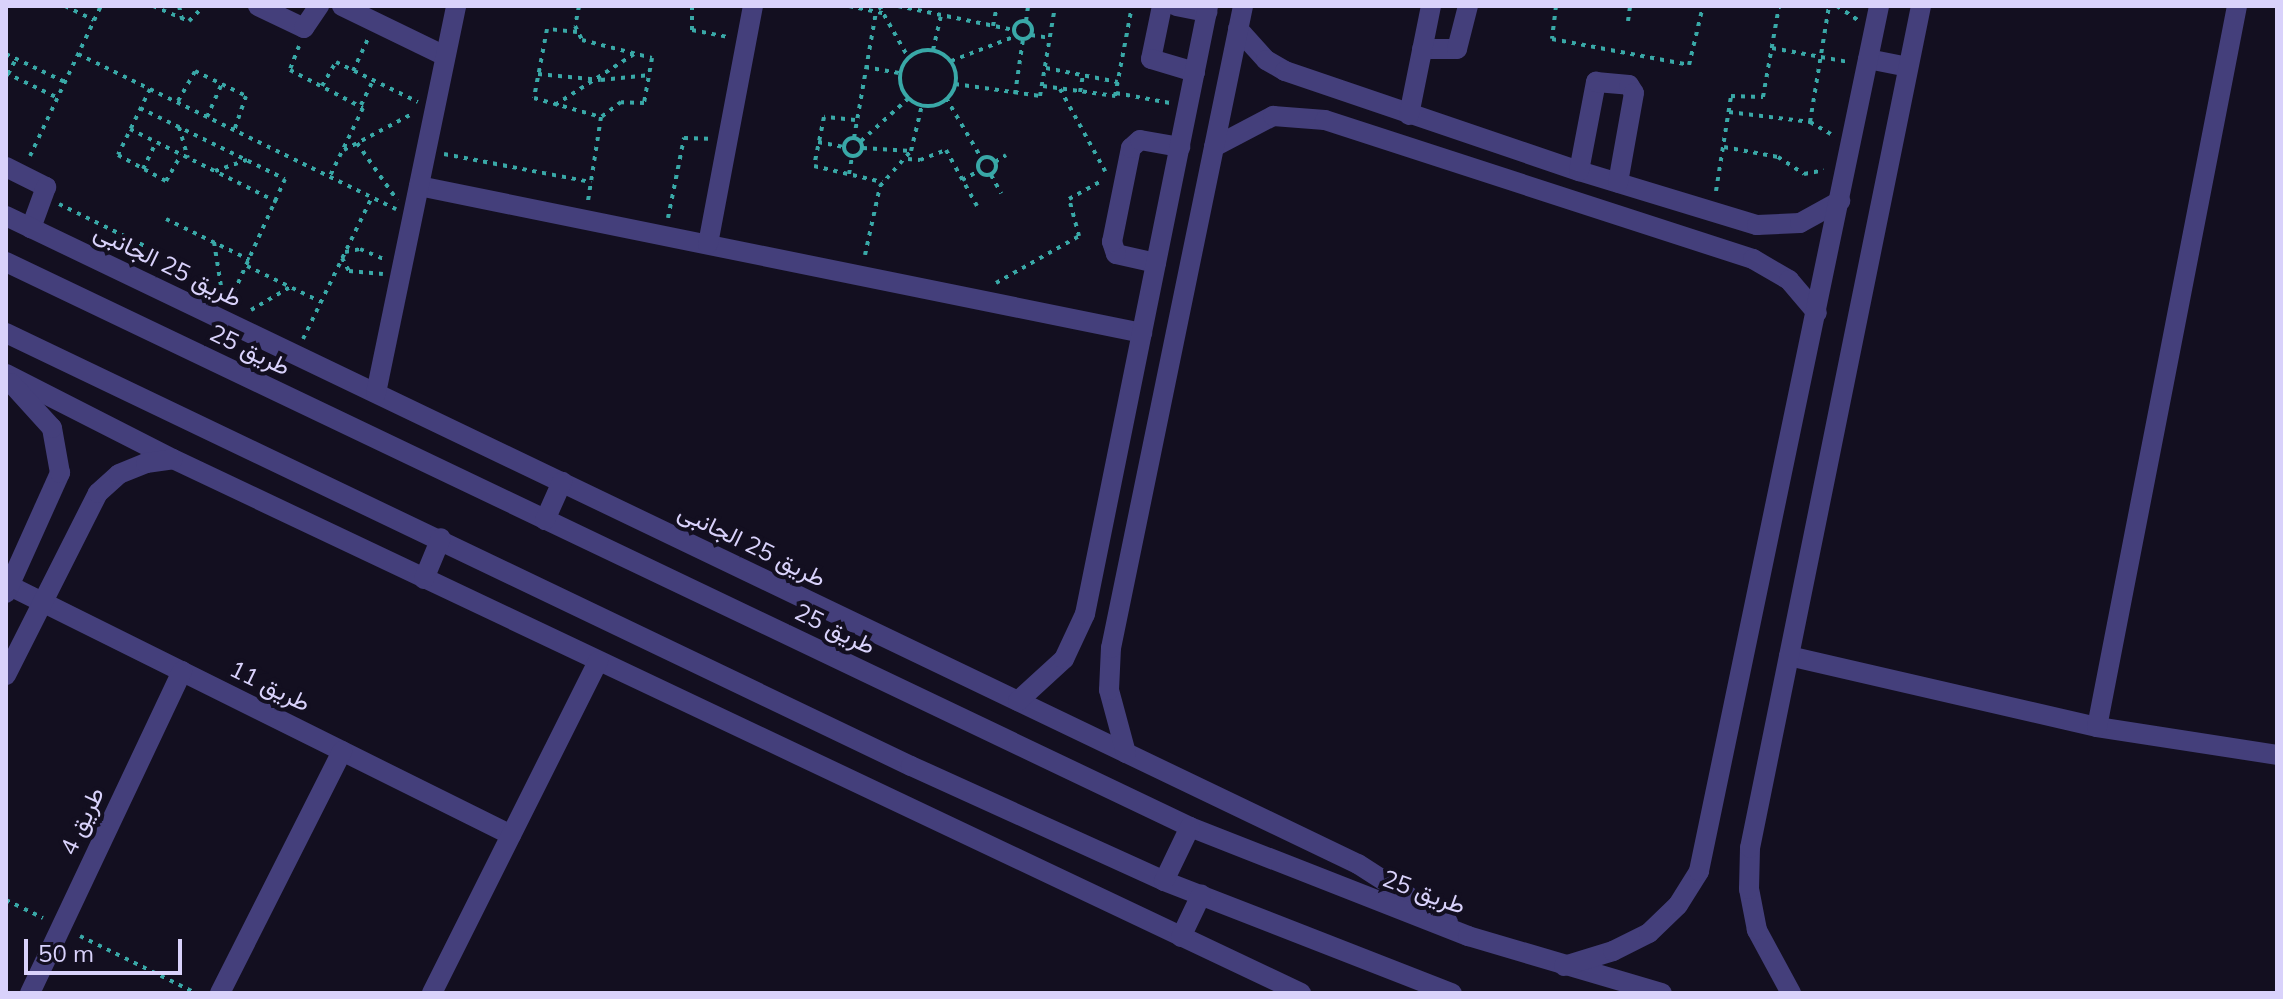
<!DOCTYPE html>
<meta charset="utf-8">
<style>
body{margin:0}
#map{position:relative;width:2283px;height:999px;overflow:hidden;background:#130f20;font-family:Mulish,Vazirmatn,sans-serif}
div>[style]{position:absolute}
.path>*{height:4px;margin-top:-2px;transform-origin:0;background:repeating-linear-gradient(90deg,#39a8a7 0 4px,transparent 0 10px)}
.path>.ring{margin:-2px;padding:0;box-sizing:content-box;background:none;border:4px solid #39a8a7;border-radius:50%}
.minor>*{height:20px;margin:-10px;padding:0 10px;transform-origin:10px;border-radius:10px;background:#443f7b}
span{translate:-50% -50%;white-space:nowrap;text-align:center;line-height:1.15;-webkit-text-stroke:8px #130f20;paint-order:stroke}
.street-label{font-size:24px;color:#d9d2fb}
.frame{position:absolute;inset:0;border:8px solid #d9d2fb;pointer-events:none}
.scale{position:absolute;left:24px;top:939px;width:158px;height:36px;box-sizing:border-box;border:4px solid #d9d2fb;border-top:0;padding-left:10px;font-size:24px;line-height:28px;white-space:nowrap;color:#d9d2fb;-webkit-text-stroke:6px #130f20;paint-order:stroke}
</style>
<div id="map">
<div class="path">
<div style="left:65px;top:6px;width:32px;rotate:26deg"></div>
<div style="left:153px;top:6px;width:39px;rotate:23deg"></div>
<div style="left:189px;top:21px;width:21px;rotate:-45deg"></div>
<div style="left:179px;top:6px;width:13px;rotate:77deg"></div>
<div style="left:579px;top:6px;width:20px;rotate:101deg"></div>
<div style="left:575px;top:26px;width:16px;rotate:63deg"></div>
<div style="left:582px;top:40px;width:72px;rotate:14.4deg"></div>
<div style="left:652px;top:58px;width:46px;rotate:100.1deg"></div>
<div style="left:644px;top:103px;width:23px;rotate:-178deg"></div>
<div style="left:621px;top:102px;width:25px;rotate:143deg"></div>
<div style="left:692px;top:6px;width:24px;rotate:90deg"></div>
<div style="left:692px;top:30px;width:36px;rotate:11deg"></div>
<div style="left:849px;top:6px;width:35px;rotate:12deg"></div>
<div style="left:879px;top:6px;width:59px;rotate:60.4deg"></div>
<div style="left:898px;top:6px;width:118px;rotate:11.7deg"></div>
<div style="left:1556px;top:6px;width:33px;rotate:97deg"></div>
<div style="left:1552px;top:39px;width:139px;rotate:10.7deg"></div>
<div style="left:1689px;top:65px;width:61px;rotate:-76.7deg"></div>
<div style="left:1837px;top:6px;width:25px;rotate:34deg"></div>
<div style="left:1026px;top:21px;width:15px;rotate:-82deg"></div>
<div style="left:1628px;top:21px;width:15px;rotate:-82deg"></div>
<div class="ring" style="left:1014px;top:21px;width:14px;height:14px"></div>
<div style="left:993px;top:26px;width:20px;rotate:-79deg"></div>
<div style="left:577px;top:32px;width:30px;rotate:-174deg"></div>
<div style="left:547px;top:29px;width:70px;rotate:100.7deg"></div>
<div style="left:534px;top:98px;width:70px;rotate:15.8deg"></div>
<div style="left:601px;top:117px;width:85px;rotate:98.8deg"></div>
<div style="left:1031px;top:35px;width:20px;rotate:9deg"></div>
<div style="left:299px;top:46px;width:26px;rotate:111deg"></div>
<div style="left:290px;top:70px;width:82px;rotate:27.5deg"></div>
<div style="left:363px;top:108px;width:76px;rotate:115.9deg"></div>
<div style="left:1772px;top:48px;width:77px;rotate:10.4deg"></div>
<div style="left:933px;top:50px;width:36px;rotate:-77deg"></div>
<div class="ring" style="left:900px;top:50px;width:52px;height:52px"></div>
<div style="left:6px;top:54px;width:65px;rotate:25.4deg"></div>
<div style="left:78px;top:54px;width:354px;rotate:26deg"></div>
<div style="left:951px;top:61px;width:70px;rotate:-21deg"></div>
<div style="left:865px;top:67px;width:36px;rotate:10deg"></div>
<div style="left:1046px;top:68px;width:73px;rotate:11deg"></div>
<div style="left:353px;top:71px;width:35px;rotate:-65deg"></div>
<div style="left:6px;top:73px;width:58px;rotate:25.7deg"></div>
<div style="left:8px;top:74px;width:17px;rotate:-62deg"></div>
<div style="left:538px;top:74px;width:63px;rotate:5.4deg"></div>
<div style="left:601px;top:80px;width:49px;rotate:-5.8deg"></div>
<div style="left:955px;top:84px;width:86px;rotate:8deg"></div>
<div style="left:1040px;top:96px;width:91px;rotate:-80.5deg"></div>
<div style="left:322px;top:86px;width:28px;rotate:-60deg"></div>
<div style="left:336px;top:62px;width:91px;rotate:26deg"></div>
<div style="left:1043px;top:86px;width:73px;rotate:7.9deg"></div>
<div style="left:1115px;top:96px;width:92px;rotate:-79.3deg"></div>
<div style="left:150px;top:89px;width:73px;rotate:115.9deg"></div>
<div style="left:118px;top:155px;width:55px;rotate:28.4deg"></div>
<div style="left:166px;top:181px;width:30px;rotate:-60deg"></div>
<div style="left:1060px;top:89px;width:94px;rotate:61.2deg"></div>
<div style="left:1080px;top:92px;width:17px;rotate:-80deg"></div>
<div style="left:1116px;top:93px;width:55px;rotate:10.5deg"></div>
<div style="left:1015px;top:94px;width:56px;rotate:-81.7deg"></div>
<div style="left:946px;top:98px;width:71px;rotate:59.5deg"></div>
<div style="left:178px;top:101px;width:34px;rotate:-60deg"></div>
<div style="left:195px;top:71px;width:57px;rotate:26.1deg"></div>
<div style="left:246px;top:96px;width:36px;rotate:109deg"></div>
<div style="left:361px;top:105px;width:28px;rotate:-64deg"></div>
<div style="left:555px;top:105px;width:94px;rotate:-32.8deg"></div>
<div style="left:140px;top:108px;width:161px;rotate:26.1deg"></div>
<div style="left:285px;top:179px;width:136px;rotate:114.3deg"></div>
<div style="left:1729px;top:112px;width:82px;rotate:7deg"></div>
<div style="left:1810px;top:122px;width:24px;rotate:30deg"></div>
<div style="left:207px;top:117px;width:36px;rotate:-66deg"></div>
<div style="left:855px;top:120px;width:31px;rotate:-174deg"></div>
<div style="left:824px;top:117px;width:50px;rotate:101.5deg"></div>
<div style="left:814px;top:166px;width:70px;rotate:13.2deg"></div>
<div style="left:1810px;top:122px;width:118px;rotate:-80.7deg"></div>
<div style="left:179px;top:127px;width:32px;rotate:74deg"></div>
<div style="left:130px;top:129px;width:164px;rotate:26.4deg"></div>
<div class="ring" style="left:844px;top:138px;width:14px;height:14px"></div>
<div style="left:854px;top:138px;width:128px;rotate:-80.1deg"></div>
<div style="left:861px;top:141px;width:64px;rotate:-41.9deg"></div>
<div style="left:818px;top:142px;width:25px;rotate:11deg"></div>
<div style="left:357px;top:143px;width:70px;rotate:54.9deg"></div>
<div style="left:1724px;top:147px;width:55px;rotate:10.5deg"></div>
<div style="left:1778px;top:157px;width:31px;rotate:33deg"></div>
<div style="left:1804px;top:174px;width:20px;rotate:-11deg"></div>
<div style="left:863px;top:148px;width:48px;rotate:3.6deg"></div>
<div style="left:344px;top:150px;width:79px;rotate:-27.9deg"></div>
<div style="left:444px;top:154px;width:150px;rotate:10.8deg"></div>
<div style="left:30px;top:156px;width:166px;rotate:-64.7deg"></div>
<div class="ring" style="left:978px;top:157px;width:14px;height:14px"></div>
<div style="left:908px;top:159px;width:12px;rotate:5deg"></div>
<div style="left:920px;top:160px;width:28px;rotate:-21deg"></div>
<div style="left:946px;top:150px;width:64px;rotate:61deg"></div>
<div style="left:995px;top:162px;width:13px;rotate:-32deg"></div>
<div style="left:143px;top:169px;width:30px;rotate:-64deg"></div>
<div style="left:215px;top:171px;width:34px;rotate:-19deg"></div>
<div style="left:849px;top:174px;width:17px;rotate:-80deg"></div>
<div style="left:991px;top:175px;width:21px;rotate:61deg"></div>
<div style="left:962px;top:180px;width:19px;rotate:-28deg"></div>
<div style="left:1716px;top:191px;width:96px;rotate:-81deg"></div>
<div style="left:1731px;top:96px;width:32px;rotate:2deg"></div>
<div style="left:1763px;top:97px;width:92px;rotate:-80deg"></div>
<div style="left:59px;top:204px;width:102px;rotate:26.1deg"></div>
<div style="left:668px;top:218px;width:82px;rotate:-78.7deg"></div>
<div style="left:684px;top:138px;width:25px;rotate:2deg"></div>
<div style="left:166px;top:219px;width:93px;rotate:26deg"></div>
<div style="left:214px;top:242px;width:58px;rotate:81deg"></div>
<div style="left:345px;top:252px;width:15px;rotate:-11deg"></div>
<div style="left:360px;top:249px;width:25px;rotate:23deg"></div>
<div style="left:865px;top:255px;width:71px;rotate:-77.7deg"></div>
<div style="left:880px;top:186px;width:47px;rotate:-48.5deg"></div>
<div style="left:911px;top:151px;width:47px;rotate:-76.6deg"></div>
<div style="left:342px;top:258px;width:15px;rotate:62deg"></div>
<div style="left:349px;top:271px;width:34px;rotate:5deg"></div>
<div style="left:247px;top:266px;width:82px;rotate:25.9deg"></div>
<div style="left:996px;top:283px;width:95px;rotate:-29.5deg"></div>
<div style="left:1079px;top:236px;width:38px;rotate:-105deg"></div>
<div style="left:1069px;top:199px;width:39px;rotate:-29deg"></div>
<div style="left:251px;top:310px;width:45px;rotate:-30.5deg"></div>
<div style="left:303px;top:339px;width:158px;rotate:-64.1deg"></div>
<div style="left:6px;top:900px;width:41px;rotate:25.9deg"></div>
<div style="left:80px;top:936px;width:129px;rotate:26.2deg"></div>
</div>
<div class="minor">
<div style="left:258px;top:6px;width:51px;rotate:25.6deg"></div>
<div style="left:304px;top:28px;width:27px;rotate:-56deg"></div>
<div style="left:342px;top:6px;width:114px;rotate:25.9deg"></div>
<div style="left:1162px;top:6px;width:54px;rotate:101.7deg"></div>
<div style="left:1151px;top:59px;width:46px;rotate:16.5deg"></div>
<div style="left:1176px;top:6px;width:32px;rotate:11deg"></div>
<div style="left:1238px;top:29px;width:42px;rotate:47.9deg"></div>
<div style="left:1266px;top:60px;width:22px;rotate:30deg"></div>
<div style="left:1285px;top:71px;width:311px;rotate:18.8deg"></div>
<div style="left:1579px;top:171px;width:186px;rotate:16.9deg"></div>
<div style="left:1757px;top:225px;width:43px;rotate:-2.7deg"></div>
<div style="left:1800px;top:223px;width:46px;rotate:-28.8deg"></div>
<div style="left:1422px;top:49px;width:35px"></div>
<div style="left:1457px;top:49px;width:44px;rotate:-75.7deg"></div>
<div style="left:1868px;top:59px;width:41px;rotate:11.3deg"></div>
<div style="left:1409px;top:115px;width:111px;rotate:-78.6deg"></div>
<div style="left:1214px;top:147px;width:67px;rotate:-27.7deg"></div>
<div style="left:1273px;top:116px;width:52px;rotate:4.4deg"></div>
<div style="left:1325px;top:120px;width:450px;rotate:18deg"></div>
<div style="left:1753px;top:259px;width:42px;rotate:30.3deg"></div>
<div style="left:1789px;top:280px;width:43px;rotate:49.7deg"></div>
<div style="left:6px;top:167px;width:45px;rotate:26.6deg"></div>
<div style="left:46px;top:187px;width:44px;rotate:110.1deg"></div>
<div style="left:1579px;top:171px;width:91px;rotate:-79.2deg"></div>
<div style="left:1596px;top:82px;width:33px;rotate:5deg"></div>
<div style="left:1629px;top:85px;width:9px;rotate:58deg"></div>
<div style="left:1634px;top:93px;width:91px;rotate:100.1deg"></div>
<div style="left:419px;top:186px;width:738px;rotate:11.49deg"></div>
<div style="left:6px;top:216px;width:1499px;rotate:25.61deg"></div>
<div style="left:1358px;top:864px;width:107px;rotate:32.8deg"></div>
<div style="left:708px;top:244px;width:242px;rotate:-79.3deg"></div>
<div style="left:6px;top:262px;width:1312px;rotate:25.51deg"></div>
<div style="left:1190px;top:827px;width:299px;rotate:21.4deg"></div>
<div style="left:1468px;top:936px;width:202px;rotate:16.4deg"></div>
<div style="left:1156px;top:263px;width:41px;rotate:-167.3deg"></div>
<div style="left:1116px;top:254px;width:13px;rotate:-108deg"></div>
<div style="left:1112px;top:242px;width:96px;rotate:-78.6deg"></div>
<div style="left:1131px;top:148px;width:12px;rotate:-42deg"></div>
<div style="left:1140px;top:140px;width:41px;rotate:9.9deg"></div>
<div style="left:6px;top:333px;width:1003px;rotate:25.57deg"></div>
<div style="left:911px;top:766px;width:278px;rotate:24.4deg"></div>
<div style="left:1164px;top:881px;width:309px;rotate:21.3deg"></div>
<div style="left:6px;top:374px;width:187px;rotate:27deg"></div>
<div style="left:173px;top:459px;width:1248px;rotate:25.33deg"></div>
<div style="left:376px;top:393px;width:395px;rotate:-78.3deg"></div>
<div style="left:545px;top:520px;width:42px;rotate:-65.9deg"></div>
<div style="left:424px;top:579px;width:44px;rotate:-67.5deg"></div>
<div style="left:6px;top:584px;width:564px;rotate:26.43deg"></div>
<div style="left:6px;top:593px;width:132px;rotate:-65.8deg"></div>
<div style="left:60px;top:473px;width:46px;rotate:-100.1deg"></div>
<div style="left:52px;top:428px;width:61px;rotate:-132.3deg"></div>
<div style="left:1789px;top:656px;width:316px;rotate:13deg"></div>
<div style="left:2097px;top:727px;width:182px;rotate:8.8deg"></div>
<div style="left:6px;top:675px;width:204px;rotate:-63.2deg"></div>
<div style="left:98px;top:493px;width:28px;rotate:-42deg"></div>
<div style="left:119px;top:474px;width:29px;rotate:-22deg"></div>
<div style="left:146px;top:463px;width:27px;rotate:-8deg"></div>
<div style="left:1018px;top:701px;width:62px;rotate:-42.4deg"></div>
<div style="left:1064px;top:659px;width:50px;rotate:-65deg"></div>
<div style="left:1085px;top:614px;width:620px;rotate:-78.56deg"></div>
<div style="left:2097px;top:727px;width:734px;rotate:-79.01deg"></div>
<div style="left:1126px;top:753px;width:65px;rotate:-105.1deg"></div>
<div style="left:1109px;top:690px;width:42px;rotate:-87.3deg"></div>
<div style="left:1111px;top:648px;width:655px;rotate:-78.38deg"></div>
<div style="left:1164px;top:881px;width:60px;rotate:-64.3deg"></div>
<div style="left:1181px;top:937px;width:47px;rotate:-64.5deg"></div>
<div style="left:1564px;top:966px;width:51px;rotate:-17deg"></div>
<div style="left:1613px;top:951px;width:40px;rotate:-26.6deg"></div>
<div style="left:1649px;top:933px;width:40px;rotate:-44deg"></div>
<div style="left:1678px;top:905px;width:40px;rotate:-58deg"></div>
<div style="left:1699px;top:871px;width:884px;rotate:-78.24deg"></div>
<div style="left:30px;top:993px;width:356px;rotate:-64.7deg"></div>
<div style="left:220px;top:993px;width:271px;rotate:-63.2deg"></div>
<div style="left:432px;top:993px;width:371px;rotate:-63.4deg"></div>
<div style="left:1791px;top:993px;width:72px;rotate:-118.4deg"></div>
<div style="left:1757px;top:930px;width:42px;rotate:-101deg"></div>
<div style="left:1749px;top:889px;width:41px;rotate:-88.6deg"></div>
<div style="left:1750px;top:848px;width:859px;rotate:-78.52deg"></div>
</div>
<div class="street-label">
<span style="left:168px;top:265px;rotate:26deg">طريق 25 الجانبى</span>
<span style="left:250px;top:350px;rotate:26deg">طريق 25</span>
<span style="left:752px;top:545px;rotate:26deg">طريق 25 الجانبى</span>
<span style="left:835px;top:629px;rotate:26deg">طريق 25</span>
<span style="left:270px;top:686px;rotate:26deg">طريق 11</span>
<span style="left:82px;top:821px;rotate:-65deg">طريق 4</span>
<span style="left:1424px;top:892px;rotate:20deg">طريق 25</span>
</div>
<div class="frame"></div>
<div class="scale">50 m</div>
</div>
